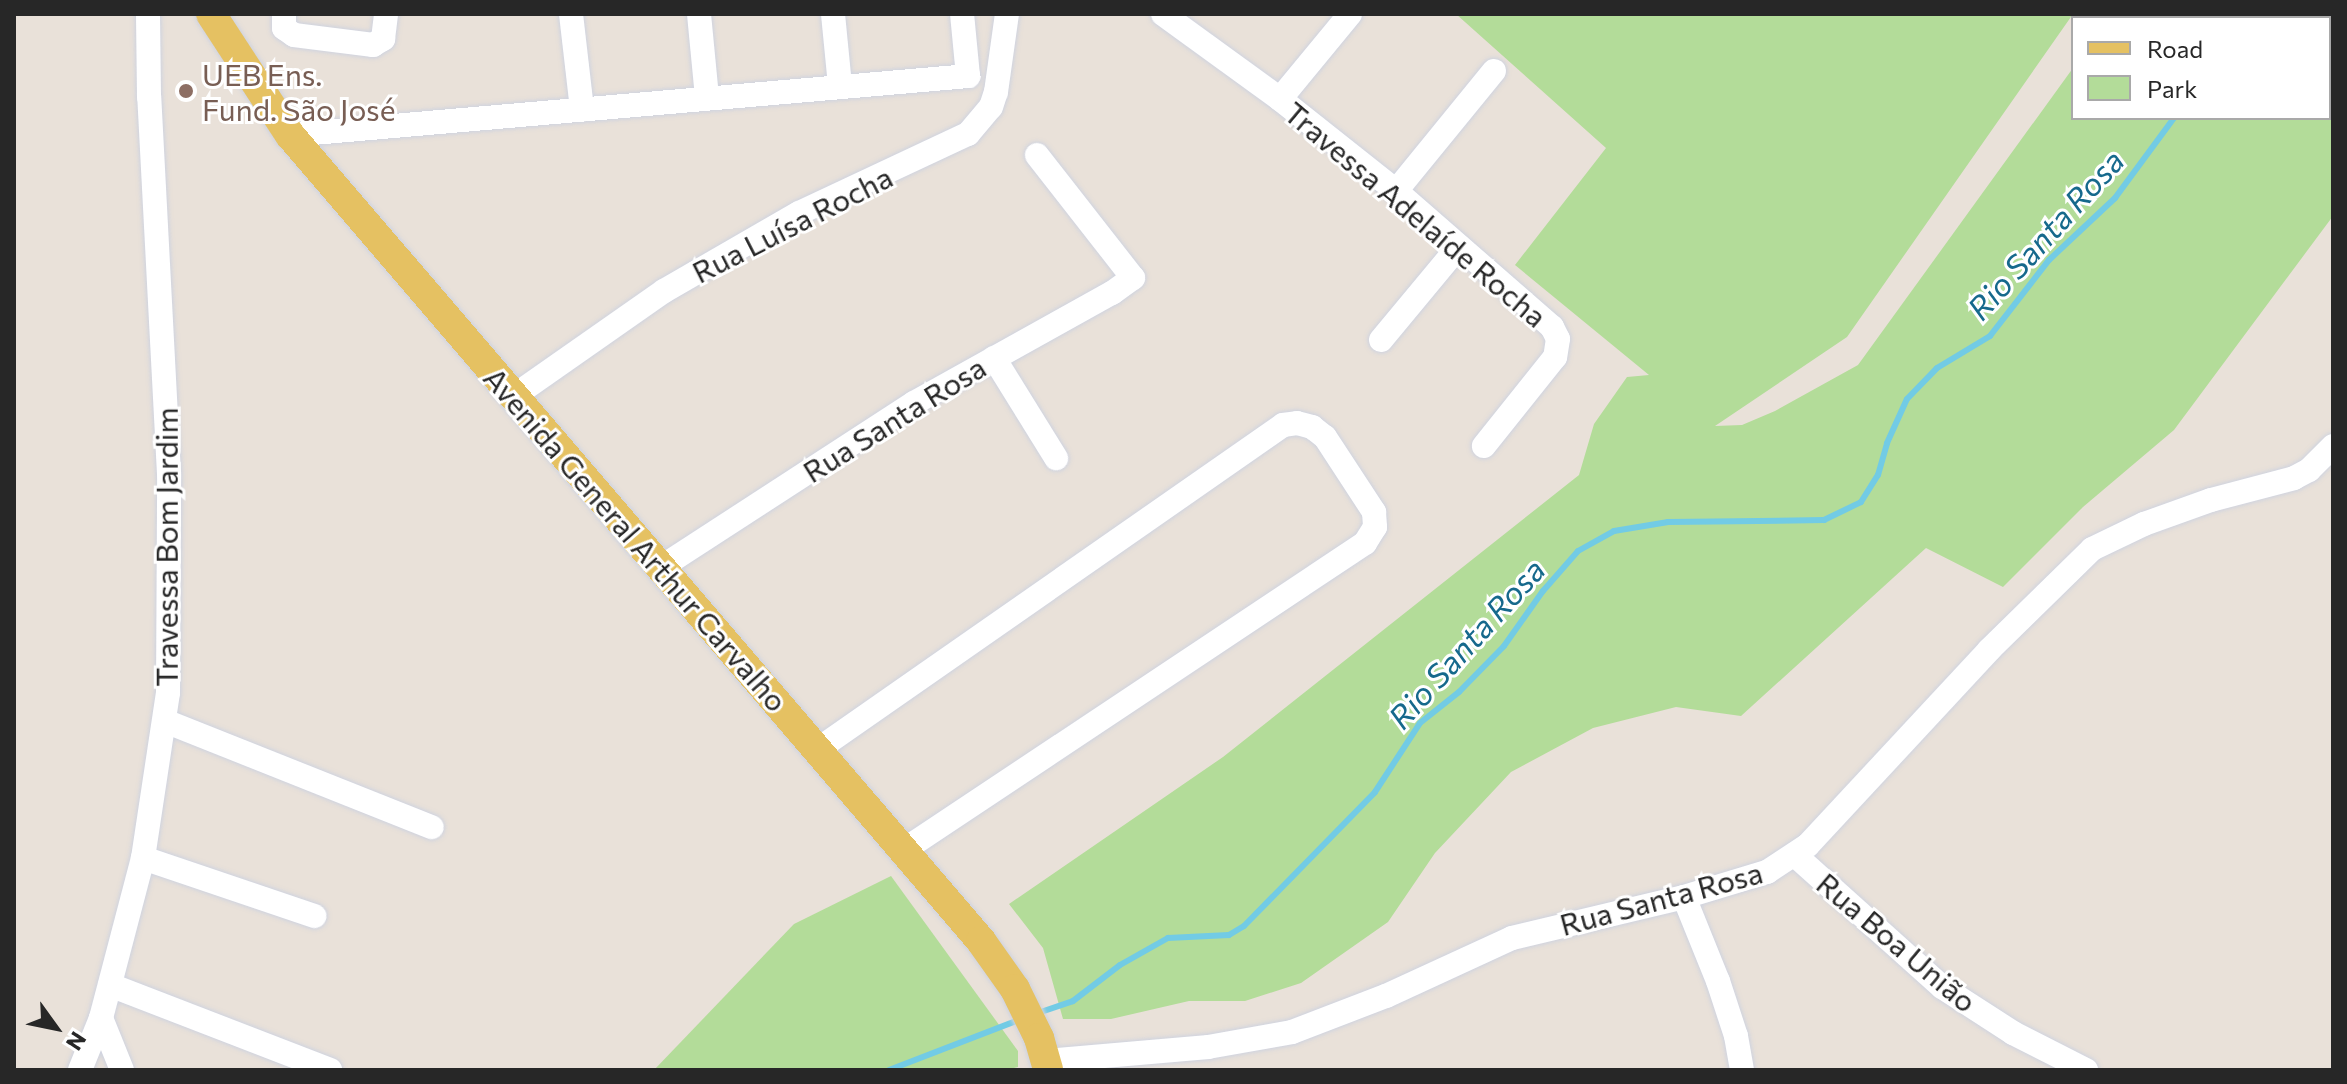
<!DOCTYPE html>
<meta charset="utf-8">
<style>
body{margin:0}
#map{position:relative;width:2347px;height:1084px;overflow:hidden;background:#e9e1d9;font-family:Commissioner,sans-serif}
div>[style]{position:absolute}
.green>*{inset:0;background:#b3dc99}
.stream>*{height:6px;margin:-3px;padding:0 3px;transform-origin:3px;border-radius:3px;background:#72cbe5}
.roads{filter:drop-shadow(0 0 2px #cfd3df) drop-shadow(0 0 2px #cfd3df)}
.minor>*{height:24px;margin:-12px;padding:0 12px;transform-origin:12px;border-radius:12px;background:#fff}
.major>*{height:30px;margin:-15px;padding:0 15px;transform-origin:15px;border-radius:15px;background:#e5c162}
.dots>*{width:22px;height:22px;translate:-50% -50%;box-sizing:border-box;border:4px solid #fff;border-radius:50%}
span{translate:-50% -50%;white-space:nowrap;text-align:center;line-height:1.15;-webkit-text-stroke:6px #fff;paint-order:stroke}
.education-label{font-size:30px;color:#785e54}
.left{translate:0 -50%;text-align:left}
.street-label{font-size:30px;color:#272727}
.water-label{font-size:32px;color:#16698c;font-style:italic}
.frame{position:absolute;inset:0;border:16px solid #272727;pointer-events:none}
.legend{position:absolute;left:2071px;top:16px;width:260px;height:104px;box-sizing:border-box;background:#fff;border:2px solid #a9a9a9;margin:0;padding:10px 14px;list-style:none;font-size:24px;color:#272727}
.legend li{display:flex;align-items:center;gap:16px;height:40px}
.legend b{width:40px;border:2px solid #a9a9a9}
.north{position:absolute;left:16px;top:988px;width:80px;height:80px;-webkit-text-stroke:6px #fff;paint-order:stroke;rotate:123deg;font-size:22px;font-weight:700;line-height:32px;text-align:center;color:#272727}
.north::after{content:'';display:block;margin:auto;width:28px;height:36px;background:#272727;clip-path:polygon(50% 0,100% 100%,50% 72%,0 100%)}
</style>
<div id="map">
<div class="green">
<div style="clip-path:polygon(1456px 14px,2073px 14px,1847px 337px,1715px 426px,1742px 425px,1775px 411px,1858px 365px,2073px 68px,2073px 118px,2329px 118px,2329px 18px,2113px 18px,2116px 14px,2333px 14px,2333px 216px,2174px 430px,2083px 507px,2003px 587px,1926px 548px,1741px 716px,1676px 707px,1593px 728px,1511px 772px,1435px 853px,1388px 922px,1301px 983px,1245px 1001px,1189px 1001px,1111px 1019px,1063px 1019px,1043px 948px,1009px 904px,1223px 757px,1579px 475px,1594px 424px,1627px 377px,1649px 375px,1515px 265px,1606px 148px)"></div>
<div style="clip-path:polygon(891px 876px,1018px 1051px,1018px 1067px,1006px 1070px,654px 1070px,794px 924px)"></div>
</div>
<div class="stream">
<div style="left:2238px;top:18px;width:6px;rotate:-45deg"></div>
<div style="left:1035px;top:1014px;width:40px;rotate:-18.9deg"></div>
<div style="left:1073px;top:1001px;width:59px;rotate:-37.5deg"></div>
<div style="left:1120px;top:965px;width:55px;rotate:-29.4deg"></div>
<div style="left:1168px;top:938px;width:61px;rotate:-2.8deg"></div>
<div style="left:1229px;top:935px;width:17px;rotate:-31deg"></div>
<div style="left:1244px;top:926px;width:187px;rotate:-45.6deg"></div>
<div style="left:1375px;top:792px;width:82px;rotate:-56.9deg"></div>
<div style="left:1420px;top:723px;width:50px;rotate:-38.5deg"></div>
<div style="left:1459px;top:692px;width:64px;rotate:-45.6deg"></div>
<div style="left:1504px;top:646px;width:67px;rotate:-54.7deg"></div>
<div style="left:1543px;top:591px;width:53px;rotate:-48.8deg"></div>
<div style="left:1578px;top:551px;width:41px;rotate:-29.1deg"></div>
<div style="left:1614px;top:531px;width:55px;rotate:-9.5deg"></div>
<div style="left:1668px;top:522px;width:156px;rotate:-0.7deg"></div>
<div style="left:1824px;top:520px;width:41px;rotate:-25.9deg"></div>
<div style="left:1861px;top:502px;width:32px;rotate:-58deg"></div>
<div style="left:1878px;top:475px;width:33px;rotate:-74deg"></div>
<div style="left:1887px;top:443px;width:48px;rotate:-65.6deg"></div>
<div style="left:1907px;top:399px;width:43px;rotate:-45.9deg"></div>
<div style="left:1937px;top:368px;width:62px;rotate:-31.1deg"></div>
<div style="left:1990px;top:336px;width:96px;rotate:-52.2deg"></div>
<div style="left:2049px;top:260px;width:91px;rotate:-43.2deg"></div>
<div style="left:2115px;top:198px;width:99px;rotate:-53.6deg"></div>
<div style="left:889px;top:1070px;width:142px;rotate:-21.1deg"></div>
</div>
<div class="roads">
<div class="minor">
<div style="left:284px;top:14px;width:14px;rotate:90deg"></div>
<div style="left:284px;top:28px;width:12px;rotate:35deg"></div>
<div style="left:294px;top:35px;width:80px;rotate:7.2deg"></div>
<div style="left:373px;top:45px;width:12px;rotate:-31deg"></div>
<div style="left:383px;top:39px;width:25px;rotate:-83deg"></div>
<div style="left:571px;top:14px;width:96px;rotate:83.4deg"></div>
<div style="left:699px;top:14px;width:83px;rotate:84.5deg"></div>
<div style="left:833px;top:14px;width:72px;rotate:84.4deg"></div>
<div style="left:1163px;top:14px;width:145px;rotate:36deg"></div>
<div style="left:1280px;top:99px;width:148px;rotate:38.4deg"></div>
<div style="left:1396px;top:191px;width:207px;rotate:41.1deg"></div>
<div style="left:1552px;top:327px;width:13px;rotate:63deg"></div>
<div style="left:1558px;top:339px;width:18px;rotate:99deg"></div>
<div style="left:1555px;top:357px;width:114px;rotate:128.6deg"></div>
<div style="left:1280px;top:99px;width:110px;rotate:-50.5deg"></div>
<div style="left:290px;top:135px;width:681px;rotate:-4.97deg"></div>
<div style="left:968px;top:76px;width:62px;rotate:-95.5deg"></div>
<div style="left:1396px;top:191px;width:155px;rotate:-50.8deg"></div>
<div style="left:1381px;top:340px;width:122px;rotate:-50.3deg"></div>
<div style="left:994px;top:358px;width:118px;rotate:58.2deg"></div>
<div style="left:514px;top:396px;width:183px;rotate:-35deg"></div>
<div style="left:664px;top:291px;width:156px;rotate:-30deg"></div>
<div style="left:799px;top:213px;width:187px;rotate:-25.1deg"></div>
<div style="left:968px;top:134px;width:35px;rotate:-50deg"></div>
<div style="left:991px;top:107px;width:16px;rotate:-72deg"></div>
<div style="left:996px;top:92px;width:79px;rotate:-82deg"></div>
<div style="left:660px;top:568px;width:303px;rotate:-33deg"></div>
<div style="left:914px;top:403px;width:227px;rotate:-29.1deg"></div>
<div style="left:1112px;top:293px;width:26px;rotate:-36deg"></div>
<div style="left:1133px;top:278px;width:156px;rotate:-128deg"></div>
<div style="left:165px;top:721px;width:287px;rotate:21.7deg"></div>
<div style="left:817px;top:750px;width:568px;rotate:-34.89deg"></div>
<div style="left:1283px;top:425px;width:14px;rotate:-8deg"></div>
<div style="left:1297px;top:423px;width:16px;rotate:15deg"></div>
<div style="left:1312px;top:427px;width:16px;rotate:38deg"></div>
<div style="left:1325px;top:437px;width:90px;rotate:56.8deg"></div>
<div style="left:1374px;top:512px;width:15px;rotate:86deg"></div>
<div style="left:1375px;top:527px;width:19px;rotate:122deg"></div>
<div style="left:1365px;top:543px;width:554px;rotate:146.34deg"></div>
<div style="left:1796px;top:856px;width:196px;rotate:41.9deg"></div>
<div style="left:1942px;top:987px;width:85px;rotate:32.9deg"></div>
<div style="left:2013px;top:1033px;width:82px;rotate:26.9deg"></div>
<div style="left:143px;top:858px;width:181px;rotate:18.7deg"></div>
<div style="left:1684px;top:897px;width:91px;rotate:68deg"></div>
<div style="left:1718px;top:981px;width:58px;rotate:71.9deg"></div>
<div style="left:1736px;top:1036px;width:35px;rotate:80deg"></div>
<div style="left:110px;top:985px;width:236px;rotate:21.1deg"></div>
<div style="left:101px;top:1018px;width:56px;rotate:68deg"></div>
<div style="left:1046px;top:1061px;width:163px;rotate:-4.9deg"></div>
<div style="left:1208px;top:1047px;width:85px;rotate:-10.1deg"></div>
<div style="left:1292px;top:1032px;width:101px;rotate:-21deg"></div>
<div style="left:1386px;top:996px;width:139px;rotate:-24.7deg"></div>
<div style="left:1512px;top:938px;width:177px;rotate:-13.4deg"></div>
<div style="left:1684px;top:897px;width:87px;rotate:-16.8deg"></div>
<div style="left:1767px;top:872px;width:49px;rotate:-33.4deg"></div>
<div style="left:1808px;top:845px;width:266px;rotate:-47.1deg"></div>
<div style="left:1989px;top:650px;width:144px;rotate:-44.4deg"></div>
<div style="left:2092px;top:549px;width:58px;rotate:-25.7deg"></div>
<div style="left:2144px;top:524px;width:71px;rotate:-19.7deg"></div>
<div style="left:2211px;top:500px;width:86px;rotate:-14.8deg"></div>
<div style="left:2294px;top:478px;width:17px;rotate:-28deg"></div>
<div style="left:2309px;top:470px;width:34px;rotate:-45deg"></div>
<div style="left:80px;top:1070px;width:56px;rotate:-68deg"></div>
<div style="left:101px;top:1018px;width:165px;rotate:-75.3deg"></div>
<div style="left:143px;top:858px;width:167px;rotate:-81.4deg"></div>
<div style="left:168px;top:693px;width:219px;rotate:-89.7deg"></div>
<div style="left:169px;top:474px;width:378px;rotate:-93deg"></div>
<div style="left:149px;top:97px;width:83px;rotate:-90.7deg"></div>
</div>
<div class="major">
<div style="left:211px;top:14px;width:145px;rotate:56.9deg"></div>
<div style="left:290px;top:135px;width:1062px;rotate:49.39deg"></div>
<div style="left:981px;top:941px;width:59px;rotate:54.7deg"></div>
<div style="left:1015px;top:989px;width:55px;rotate:63.9deg"></div>
<div style="left:1039px;top:1038px;width:33px;rotate:74deg"></div>
</div>
</div>
<div class="dots">
<div style="left:186px;top:91px;background:#8d6e63"></div>
</div>
<div class="education-label">
<span class="left" style="left:202px;top:91px">UEB Ens.<br>Fund. São José</span>
</div>
<div class="street-label">
<span style="left:1416px;top:214px;rotate:40deg">Travessa Adelaíde Rocha</span>
<span style="left:792px;top:224px;rotate:-27deg">Rua Luísa Rocha</span>
<span style="left:894px;top:419px;rotate:-32deg">Rua Santa Rosa</span>
<span style="left:636px;top:539px;rotate:49deg">Avenida General Arthur Carvalho</span>
<span style="left:166px;top:547px;rotate:-90deg">Travessa Bom Jardim</span>
<span style="left:1661px;top:898px;rotate:-15deg">Rua Santa Rosa</span>
<span style="left:1897px;top:942px;rotate:40deg">Rua Boa União</span>
</div>
<div class="water-label">
<span style="left:2045px;top:234px;rotate:-48deg">Rio Santa Rosa</span>
<span style="left:1466px;top:643px;rotate:-48deg">Rio Santa Rosa</span>
</div>
<div class="frame"></div>
<ul class="legend">
<li><b style="height:10px;background:#e5c162"></b>Road</li>
<li><b style="height:22px;background:#b3dc99"></b>Park</li>
</ul>
<div class="north">N</div>
</div>
